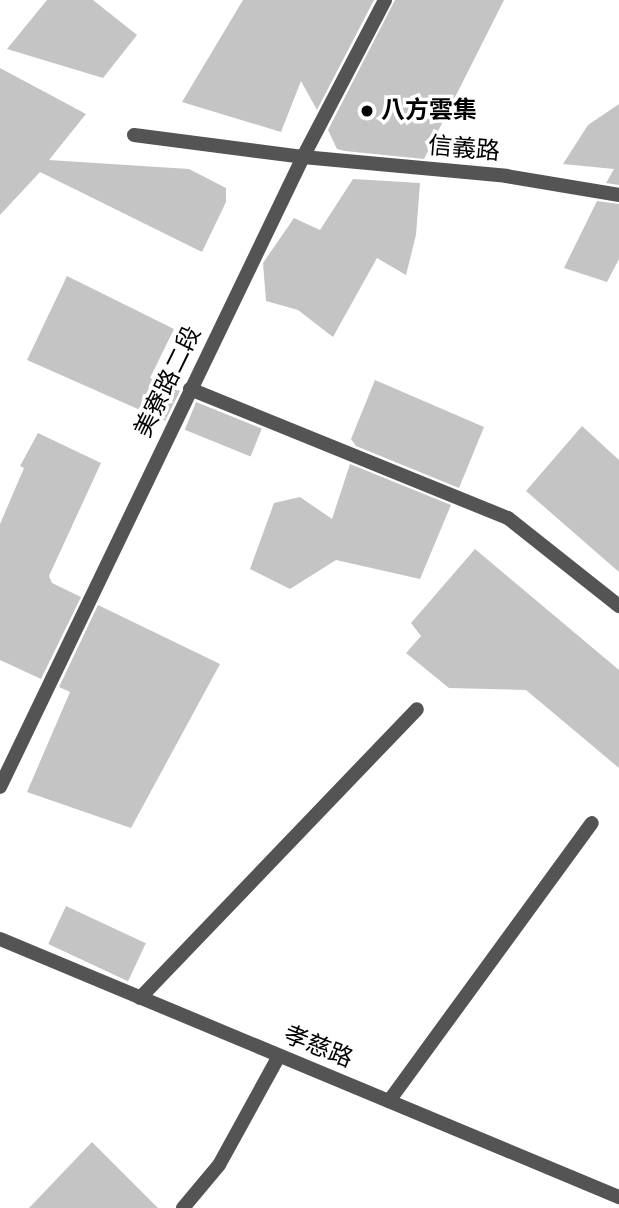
<!DOCTYPE html>
<meta charset="utf-8">
<style>
body{margin:0}
#map{position:relative;width:619px;height:1208px;overflow:hidden;background:#fff;font-family:"Fira Sans","Noto Sans TC",sans-serif}
div>[style]{position:absolute}
.building>*{inset:0;background:#c4c4c4;transform-origin:0 0}
.service>*{height:14px;margin:-7px;padding:0 7px;transform-origin:7px;border-radius:7px;background:#545454}
.minor>*{height:14px;margin:-7px;padding:0 7px;transform-origin:7px;border-radius:7px;background:#545454}
.dots>*{width:19px;height:19px;translate:-50% -50%;box-sizing:border-box;border:4px solid #fff;border-radius:50%}
span{translate:-50% -50%;white-space:nowrap;text-align:center;line-height:1.15;-webkit-text-stroke:7px #fff;paint-order:stroke}
.poi-label{font-size:24px;color:#000;font-weight:700}
.left{translate:0 -50%;text-align:left}
.street-label{font-size:24px;color:#000}
</style>
<div id="map">
<div class="building">
<div style="clip-path:polygon(47px 0,93px 0,137px 35px,103px 78px,7px 49px)"></div>
<div style="clip-path:polygon(243px 0,374px 0,317px 110px,301px 81px,281px 132px,182px 102px)"></div>
<div style="clip-path:polygon(395px 0,504px 0,424px 159px,345px 151px,337px 149px,328px 130px)"></div>
<div style="clip-path:polygon(0 68px,86px 114px,49px 160px,189px 169px,226px 188px,226px 202px,202px 252px,40px 172px,0 215px)"></div>
<div style="clip-path:polygon(619px 104px,619px 185px,606px 183px,614px 169px,563px 164px,588px 125px)"></div>
<div style="clip-path:polygon(353px 179px,420px 183px,416px 235px,406px 275px,377px 258px,333px 337px,298px 310px,266px 301px,263px 263px,294px 218px,320px 230px)"></div>
<div style="clip-path:polygon(597px 201px,619px 204px,619px 259px,607px 282px,564px 268px)"></div>
<div style="clip-path:polygon(67px 276px,174px 329px,150px 378px,180px 391px,165px 421px,27px 360px)"></div>
<div style="clip-path:polygon(375px 380px,484px 427px,459px 488px,356px 446px,351px 439px)"></div>
<div style="left:196px;top:402px;width:71px;height:30px;rotate:22deg"></div>
<div style="clip-path:polygon(582px 426px,619px 460px,619px 572px,526px 491px)"></div>
<div style="clip-path:polygon(38px 433px,101px 463px,49px 576px,52px 583px,81px 597px,41px 679px,0 660px,0 524px,24px 468px,20px 466px)"></div>
<div style="clip-path:polygon(350px 464px,451px 505px,420px 579px,336px 560px,290px 589px,250px 569px,274px 503px,300px 497px,332px 519px)"></div>
<div style="clip-path:polygon(475px 549px,619px 670px,619px 768px,526px 690px,449px 688px,406px 653px,421px 636px,411px 623px)"></div>
<div style="clip-path:polygon(98px 605px,220px 664px,131px 828px,27px 792px,70px 692px,59px 687px)"></div>
<div style="left:66px;top:906px;width:88px;height:42px;rotate:25deg"></div>
<div style="clip-path:polygon(92px 1142px,158px 1208px,29px 1208px)"></div>
</div>
<div class="service">
<div style="left:134px;top:135px;width:170px;rotate:7.4deg"></div>
</div>
<div class="minor">
<div style="left:303px;top:157px;width:204px;rotate:5.3deg"></div>
<div style="left:506px;top:176px;width:115px;rotate:9.5deg"></div>
<div style="left:190px;top:389px;width:343px;rotate:22.1deg"></div>
<div style="left:508px;top:518px;width:142px;rotate:38.4deg"></div>
<div style="left:0;top:787px;width:699px;rotate:-64.31deg"></div>
<div style="left:303px;top:157px;width:177px;rotate:-62.4deg"></div>
<div style="left:0;top:939px;width:671px;rotate:22.63deg"></div>
<div style="left:140px;top:998px;width:400px;rotate:-46.2deg"></div>
<div style="left:389px;top:1101px;width:344px;rotate:-53.9deg"></div>
<div style="left:183px;top:1208px;width:56px;rotate:-50.1deg"></div>
<div style="left:219px;top:1165px;width:124px;rotate:-61.2deg"></div>
</div>
<div class="dots">
<div style="left:367px;top:111px;background:#000"></div>
</div>
<div class="poi-label">
<span class="left" style="left:381px;top:111px">八方雲集</span>
</div>
<div class="street-label">
<span style="left:464px;top:149px;rotate:5deg">信義路</span>
<span style="left:168px;top:382px;rotate:-64deg">美寮路二段</span>
<span style="left:318px;top:1047px;rotate:22deg">孝慈路</span>
</div>
</div>
